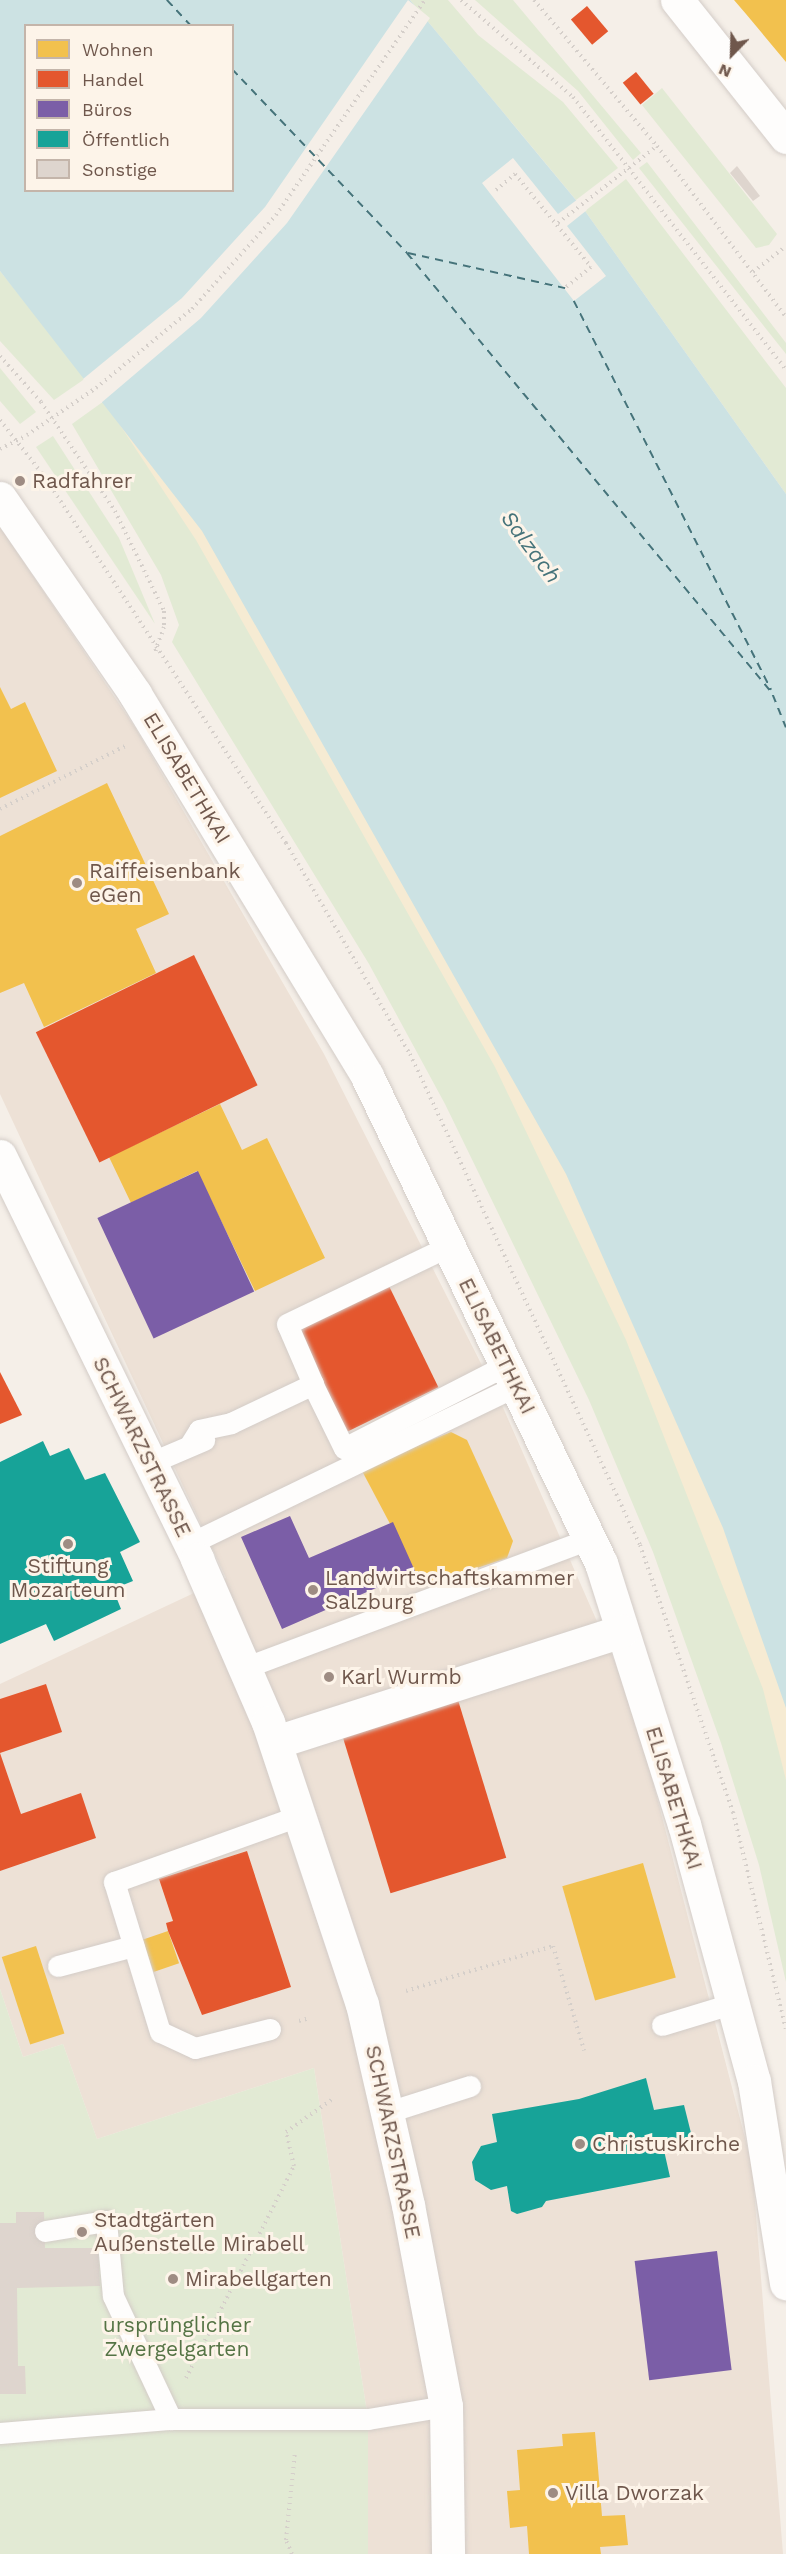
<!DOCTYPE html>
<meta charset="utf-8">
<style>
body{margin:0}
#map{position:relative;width:786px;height:2554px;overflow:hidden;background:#f5efe8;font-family:"Work Sans",sans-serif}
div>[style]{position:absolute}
.residential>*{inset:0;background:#ede1d6}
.green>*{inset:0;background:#e2ead4}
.sand>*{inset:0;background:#f6ebd3}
.water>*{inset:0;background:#cce2e3}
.pier>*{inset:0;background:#f5efe8}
.homes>*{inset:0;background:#f2c14e;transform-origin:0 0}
.shops>*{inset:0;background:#e4572e;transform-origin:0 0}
.offices>*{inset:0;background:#7b5ea7;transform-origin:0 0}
.public>*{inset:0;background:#17a398}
.ferry>*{height:1.5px;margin-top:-0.75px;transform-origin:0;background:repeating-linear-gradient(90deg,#45737a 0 8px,transparent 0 14px)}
.building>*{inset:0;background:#ded5ce}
.path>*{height:4px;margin-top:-2px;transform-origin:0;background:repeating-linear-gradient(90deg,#d5cfca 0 1.5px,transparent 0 6px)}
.roads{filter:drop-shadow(0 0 2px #d3ccc7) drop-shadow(0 0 2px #d3ccc7)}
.lane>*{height:21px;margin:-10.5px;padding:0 10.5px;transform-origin:10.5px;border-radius:10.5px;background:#fefdfc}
.street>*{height:33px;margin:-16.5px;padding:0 16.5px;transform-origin:16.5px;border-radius:16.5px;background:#fefdfc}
.secondary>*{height:33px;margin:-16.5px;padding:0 16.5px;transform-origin:16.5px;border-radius:16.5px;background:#fefdfc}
.path-bridge>*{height:4px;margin-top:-2px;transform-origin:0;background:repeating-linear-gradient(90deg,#d5cfca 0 1.5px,transparent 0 6px)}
.dots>*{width:16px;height:16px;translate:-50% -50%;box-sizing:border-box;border:3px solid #fdf4e9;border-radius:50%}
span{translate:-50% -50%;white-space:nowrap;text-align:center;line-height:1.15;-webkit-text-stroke:6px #fdf4e9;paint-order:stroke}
.poi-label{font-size:21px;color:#6f574c}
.left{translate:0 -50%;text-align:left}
.street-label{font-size:21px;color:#6f574c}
.park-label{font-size:21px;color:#557445}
.water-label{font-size:22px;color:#45737a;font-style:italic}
.legend{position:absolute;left:24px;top:24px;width:210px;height:168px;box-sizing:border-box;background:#fdf4e9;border:2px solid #c4b5aa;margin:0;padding:8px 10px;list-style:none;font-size:18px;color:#6f574c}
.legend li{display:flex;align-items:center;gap:12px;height:30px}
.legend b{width:30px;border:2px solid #c4b5aa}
.north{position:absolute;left:702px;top:24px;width:60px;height:60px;-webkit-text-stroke:4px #fdf4e9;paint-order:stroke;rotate:203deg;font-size:16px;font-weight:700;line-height:24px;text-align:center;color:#6f574c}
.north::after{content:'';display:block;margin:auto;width:21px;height:27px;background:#6f574c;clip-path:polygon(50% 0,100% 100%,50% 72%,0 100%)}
</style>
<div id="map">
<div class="residential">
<div style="clip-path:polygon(0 527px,136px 729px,324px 1054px,501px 1403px,632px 1701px,752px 2165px,783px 2554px,368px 2554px,368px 2419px,314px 2068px,97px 2139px,63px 2044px,23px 2057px,0 1989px,0 1684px,226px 1578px,0 1094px)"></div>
</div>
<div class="green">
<div style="clip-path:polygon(410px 0,448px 0,478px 35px,563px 102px,618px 168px,576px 200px)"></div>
<div style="clip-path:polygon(475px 0,513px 0,641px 153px,633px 160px,578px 91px)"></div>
<div style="clip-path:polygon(662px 88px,777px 234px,769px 245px,756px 248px,642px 105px)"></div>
<div style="clip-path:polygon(647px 162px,786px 343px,786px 354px,639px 168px)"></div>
<div style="clip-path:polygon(626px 179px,786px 388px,786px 494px,585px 211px)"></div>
<div style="clip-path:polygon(0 271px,86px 378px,54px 400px,0 341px)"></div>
<div style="clip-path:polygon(0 368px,36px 412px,20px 424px,0 401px)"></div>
<div style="clip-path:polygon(104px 401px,202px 531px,566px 1174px,786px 1708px,786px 1982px,759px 1865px,721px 1743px,653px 1552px,589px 1400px,445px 1104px,369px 964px,172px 642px,179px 625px,161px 575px,72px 424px)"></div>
<div style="clip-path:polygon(53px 436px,119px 538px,155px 624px,36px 447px)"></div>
<div style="clip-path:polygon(0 1989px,23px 2057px,63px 2044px,97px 2139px,314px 2068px,368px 2419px,368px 2554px,0 2554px)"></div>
</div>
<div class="sand">
<div style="clip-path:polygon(104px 401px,183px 454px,786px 1454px,786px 1780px,763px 1689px,626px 1340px,495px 1067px,196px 540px)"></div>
</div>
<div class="water">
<div style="clip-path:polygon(evenodd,0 0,410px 0,585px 211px,786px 494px,786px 1708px,723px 1528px,566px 1174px,202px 531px,0 271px,0 0,26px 26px,232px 26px,232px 190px,26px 190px,26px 26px)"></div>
</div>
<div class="pier">
<div style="clip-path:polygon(408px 0,430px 18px,287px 223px,201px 318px,101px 403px,83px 379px,182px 298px,265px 207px)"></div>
<div style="clip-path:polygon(513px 158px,558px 214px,578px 199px,587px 210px,567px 226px,606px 276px,574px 301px,482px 183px)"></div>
</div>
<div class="homes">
<div style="clip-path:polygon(734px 0,786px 0,786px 62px,746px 14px)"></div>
<div style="clip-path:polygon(0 687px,11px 709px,25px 702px,57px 771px,0 798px)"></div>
<div style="clip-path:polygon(107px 783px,169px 914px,136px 929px,156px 973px,44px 1027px,24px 983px,0 993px,0 836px)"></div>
<div style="clip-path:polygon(220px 1104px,242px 1150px,267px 1138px,325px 1258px,255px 1291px,197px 1171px,131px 1203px,109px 1157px)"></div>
<div style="clip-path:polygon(451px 1432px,467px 1440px,513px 1541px,507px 1558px,423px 1586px,361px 1469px)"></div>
<div style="left:643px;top:1863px;width:119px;height:84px;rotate:74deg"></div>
<div style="left:168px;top:1931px;width:34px;height:27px;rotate:71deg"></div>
<div style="left:36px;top:1946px;width:92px;height:36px;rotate:72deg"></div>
<div style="clip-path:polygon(595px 2432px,602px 2516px,625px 2515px,628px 2545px,600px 2547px,601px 2554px,529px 2554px,527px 2526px,510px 2528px,507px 2491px,520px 2490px,517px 2450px,563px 2446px,562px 2434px)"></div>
</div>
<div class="shops">
<div style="left:587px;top:6px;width:33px;height:21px;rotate:50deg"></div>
<div style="left:636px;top:72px;width:28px;height:17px;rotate:51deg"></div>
<div style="left:194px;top:955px;width:145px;height:176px;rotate:64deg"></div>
<div style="left:388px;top:1284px;width:115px;height:102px;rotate:64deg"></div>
<div style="clip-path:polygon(0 1372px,22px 1415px,0 1424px)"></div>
<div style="clip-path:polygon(46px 1684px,62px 1732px,0 1753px,0 1699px)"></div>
<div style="left:458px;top:1700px;width:165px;height:121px;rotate:73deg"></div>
<div style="clip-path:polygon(0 1753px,21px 1814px,81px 1793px,96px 1838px,0 1871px)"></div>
<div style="clip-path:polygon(247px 1851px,291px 1987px,202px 2015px,168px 1931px,166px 1923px,173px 1921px,159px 1879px)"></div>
</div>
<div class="offices">
<div style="left:198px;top:1171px;width:133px;height:111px;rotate:65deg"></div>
<div style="clip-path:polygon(290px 1516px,309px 1558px,393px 1522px,415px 1571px,282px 1629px,241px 1537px)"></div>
<div style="left:717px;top:2251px;width:120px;height:83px;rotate:83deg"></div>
</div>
<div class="public">
<div style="clip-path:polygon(43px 1441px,50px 1456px,69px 1448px,85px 1480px,105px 1473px,140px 1542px,120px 1552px,133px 1581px,113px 1589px,121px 1609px,54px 1641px,46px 1624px,0 1644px,0 1462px)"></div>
<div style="clip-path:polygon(646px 2078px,654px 2110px,684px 2105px,691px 2133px,688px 2140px,663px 2146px,670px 2177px,546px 2201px,542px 2207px,517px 2214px,511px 2211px,507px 2186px,491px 2190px,475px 2180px,472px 2162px,481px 2146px,497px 2142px,492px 2114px,579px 2099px)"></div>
</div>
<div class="ferry">
<div style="left:167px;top:0;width:35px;rotate:47deg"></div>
<div style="left:232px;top:69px;width:254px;rotate:46.4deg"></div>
<div style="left:407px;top:253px;width:573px;rotate:50.31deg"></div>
<div style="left:408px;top:253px;width:161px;rotate:12.6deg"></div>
<div style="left:574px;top:301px;width:436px;rotate:63.1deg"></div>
<div style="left:773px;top:695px;width:35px;rotate:68deg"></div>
</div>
<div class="building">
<div style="clip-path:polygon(737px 166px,760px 196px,753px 201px,730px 173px)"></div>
<div style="clip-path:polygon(16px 2212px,44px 2212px,45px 2248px,98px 2248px,100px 2286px,17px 2288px,18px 2366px,25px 2366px,26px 2394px,0 2394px,0 2223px,16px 2223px)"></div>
</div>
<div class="path">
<div style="left:461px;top:0;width:148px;rotate:40.9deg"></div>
<div style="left:573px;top:97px;width:346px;rotate:52deg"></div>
<div style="left:534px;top:0;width:191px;rotate:49.9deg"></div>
<div style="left:657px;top:146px;width:214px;rotate:53deg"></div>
<div style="left:496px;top:190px;width:25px;rotate:-40deg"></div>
<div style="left:515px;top:174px;width:120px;rotate:50.7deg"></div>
<div style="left:591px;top:267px;width:33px;rotate:141deg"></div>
<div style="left:558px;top:223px;width:125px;rotate:-37.9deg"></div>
<div style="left:753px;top:272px;width:42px;rotate:-38.2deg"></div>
<div style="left:0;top:356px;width:62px;rotate:48.3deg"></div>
<div style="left:41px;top:402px;width:132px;rotate:55.8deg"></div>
<div style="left:115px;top:511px;width:111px;rotate:63.9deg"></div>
<div style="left:164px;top:611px;width:16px;rotate:90deg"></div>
<div style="left:164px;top:627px;width:29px;rotate:110deg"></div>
<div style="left:0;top:420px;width:71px;rotate:51.8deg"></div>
<div style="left:44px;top:476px;width:440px;rotate:56.6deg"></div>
<div style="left:286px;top:843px;width:245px;rotate:59.6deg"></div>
<div style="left:410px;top:1054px;width:542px;rotate:64.9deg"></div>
<div style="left:640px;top:1545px;width:283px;rotate:70.8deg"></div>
<div style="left:733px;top:1812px;width:223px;rotate:76.3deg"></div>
<div style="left:0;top:449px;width:30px;rotate:-27deg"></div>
<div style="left:0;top:809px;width:140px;rotate:-26.7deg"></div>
<div style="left:406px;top:1991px;width:154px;rotate:-17deg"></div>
<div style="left:553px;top:1946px;width:109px;rotate:73.4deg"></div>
<div style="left:299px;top:2021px;width:11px;rotate:-15deg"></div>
<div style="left:186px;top:2378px;width:238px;rotate:-63deg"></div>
<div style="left:294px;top:2166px;width:35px;rotate:-103deg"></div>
<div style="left:286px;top:2132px;width:59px;rotate:-35.3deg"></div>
<div style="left:292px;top:2554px;width:15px;rotate:-113deg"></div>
<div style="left:286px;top:2540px;width:89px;rotate:-84.2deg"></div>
</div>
<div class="roads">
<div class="lane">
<div style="left:311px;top:1381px;width:75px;rotate:63.8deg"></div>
<div style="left:344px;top:1448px;width:182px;rotate:-27.1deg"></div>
<div style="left:191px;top:1443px;width:15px;rotate:-58deg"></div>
<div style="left:199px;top:1430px;width:33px;rotate:-12deg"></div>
<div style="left:231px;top:1423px;width:91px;rotate:-25.4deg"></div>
<div style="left:313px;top:1384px;width:65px;rotate:-113.4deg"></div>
<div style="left:287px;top:1324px;width:180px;rotate:-25.7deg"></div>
<div style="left:150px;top:1463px;width:59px;rotate:-23.1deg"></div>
<div style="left:189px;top:1544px;width:363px;rotate:-25.8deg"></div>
<div style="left:244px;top:1668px;width:368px;rotate:-20.5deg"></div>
<div style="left:58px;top:1966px;width:78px;rotate:-14.9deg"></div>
<div style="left:662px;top:2025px;width:72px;rotate:-16.9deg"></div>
<div style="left:270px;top:2029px;width:77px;rotate:165.8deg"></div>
<div style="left:195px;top:2048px;width:38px;rotate:-155deg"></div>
<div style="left:160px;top:2032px;width:157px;rotate:-107deg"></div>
<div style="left:114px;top:1882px;width:199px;rotate:-19.7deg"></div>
<div style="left:388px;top:2112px;width:86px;rotate:-17.6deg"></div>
<div style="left:45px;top:2231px;width:62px;rotate:-9.3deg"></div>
<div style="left:106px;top:2221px;width:75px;rotate:84.7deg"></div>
<div style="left:113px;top:2296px;width:136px;rotate:64.8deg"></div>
<div style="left:0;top:2433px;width:172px;rotate:-4.7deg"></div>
<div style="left:171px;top:2419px;width:197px"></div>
<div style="left:368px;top:2419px;width:79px;rotate:-9.5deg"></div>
</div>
<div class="street">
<div style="left:0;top:498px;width:238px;rotate:55.4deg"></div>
<div style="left:135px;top:694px;width:447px;rotate:58.7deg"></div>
<div style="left:367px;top:1076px;width:540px;rotate:64.34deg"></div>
<div style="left:601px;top:1563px;width:274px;rotate:72.4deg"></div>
<div style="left:684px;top:1824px;width:266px;rotate:74.8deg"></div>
<div style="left:754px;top:2081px;width:205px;rotate:81deg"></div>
<div style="left:276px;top:1742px;width:363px;rotate:-17.8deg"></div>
</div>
<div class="secondary">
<div style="left:677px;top:0;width:175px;rotate:51.5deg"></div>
<div style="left:0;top:1156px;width:449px;rotate:63.9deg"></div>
<div style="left:197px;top:1559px;width:178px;rotate:66.5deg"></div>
<div style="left:268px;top:1722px;width:297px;rotate:71.6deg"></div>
<div style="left:362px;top:2004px;width:206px;rotate:77.1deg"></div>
<div style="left:408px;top:2205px;width:205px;rotate:79.3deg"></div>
<div style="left:446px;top:2406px;width:148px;rotate:89.2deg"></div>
</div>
</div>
<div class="path-bridge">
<div style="left:27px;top:435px;width:83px;rotate:-34.3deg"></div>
<div style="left:96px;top:388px;width:124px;rotate:-39.5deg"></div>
<div style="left:192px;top:309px;width:126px;rotate:-48.2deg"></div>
<div style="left:276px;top:215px;width:262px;rotate:-55.3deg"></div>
</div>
<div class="dots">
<div style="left:20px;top:481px;background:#9e8c83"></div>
<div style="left:77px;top:883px;background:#9e8c83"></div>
<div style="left:68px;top:1544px;background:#9e8c83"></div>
<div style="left:313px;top:1590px;background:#9e8c83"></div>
<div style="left:329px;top:1677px;background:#9e8c83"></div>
<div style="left:580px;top:2144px;background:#9e8c83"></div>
<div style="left:82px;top:2232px;background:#9e8c83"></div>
<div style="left:173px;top:2279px;background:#9e8c83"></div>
<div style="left:553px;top:2493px;background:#9e8c83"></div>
</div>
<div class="poi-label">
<span class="left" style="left:32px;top:481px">Radfahrer</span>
<span class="left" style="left:89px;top:883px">Raiffeisenbank<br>eGen</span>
<span style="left:68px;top:1578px">Stiftung<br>Mozarteum</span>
<span class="left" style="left:325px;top:1590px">Landwirtschaftskammer<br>Salzburg</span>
<span class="left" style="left:341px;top:1677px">Karl Wurmb</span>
<span class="left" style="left:592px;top:2144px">Christuskirche</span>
<span class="left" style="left:94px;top:2232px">Stadtgärten<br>Außenstelle Mirabell</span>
<span class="left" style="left:185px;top:2279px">Mirabellgarten</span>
<span class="left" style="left:565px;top:2493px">Villa Dworzak</span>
</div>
<div class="street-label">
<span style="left:187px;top:778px;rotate:59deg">ELISABETHKAI</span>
<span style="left:497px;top:1346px;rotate:64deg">ELISABETHKAI</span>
<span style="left:142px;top:1447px;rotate:64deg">SCHWARZSTRASSE</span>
<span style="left:674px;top:1798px;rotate:73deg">ELISABETHKAI</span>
<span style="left:393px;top:2142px;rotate:78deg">SCHWARZSTRASSE</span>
</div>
<div class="park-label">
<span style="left:177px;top:2337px">ursprünglicher<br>Zwergelgarten</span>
</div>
<div class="water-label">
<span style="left:531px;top:547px;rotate:53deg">Salzach</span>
</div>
<ul class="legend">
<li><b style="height:16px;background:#f2c14e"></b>Wohnen</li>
<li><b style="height:16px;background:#e4572e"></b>Handel</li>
<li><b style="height:16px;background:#7b5ea7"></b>Büros</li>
<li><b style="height:16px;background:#17a398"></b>Öffentlich</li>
<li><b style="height:16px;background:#ded5ce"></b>Sonstige</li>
</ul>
<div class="north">N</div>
</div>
